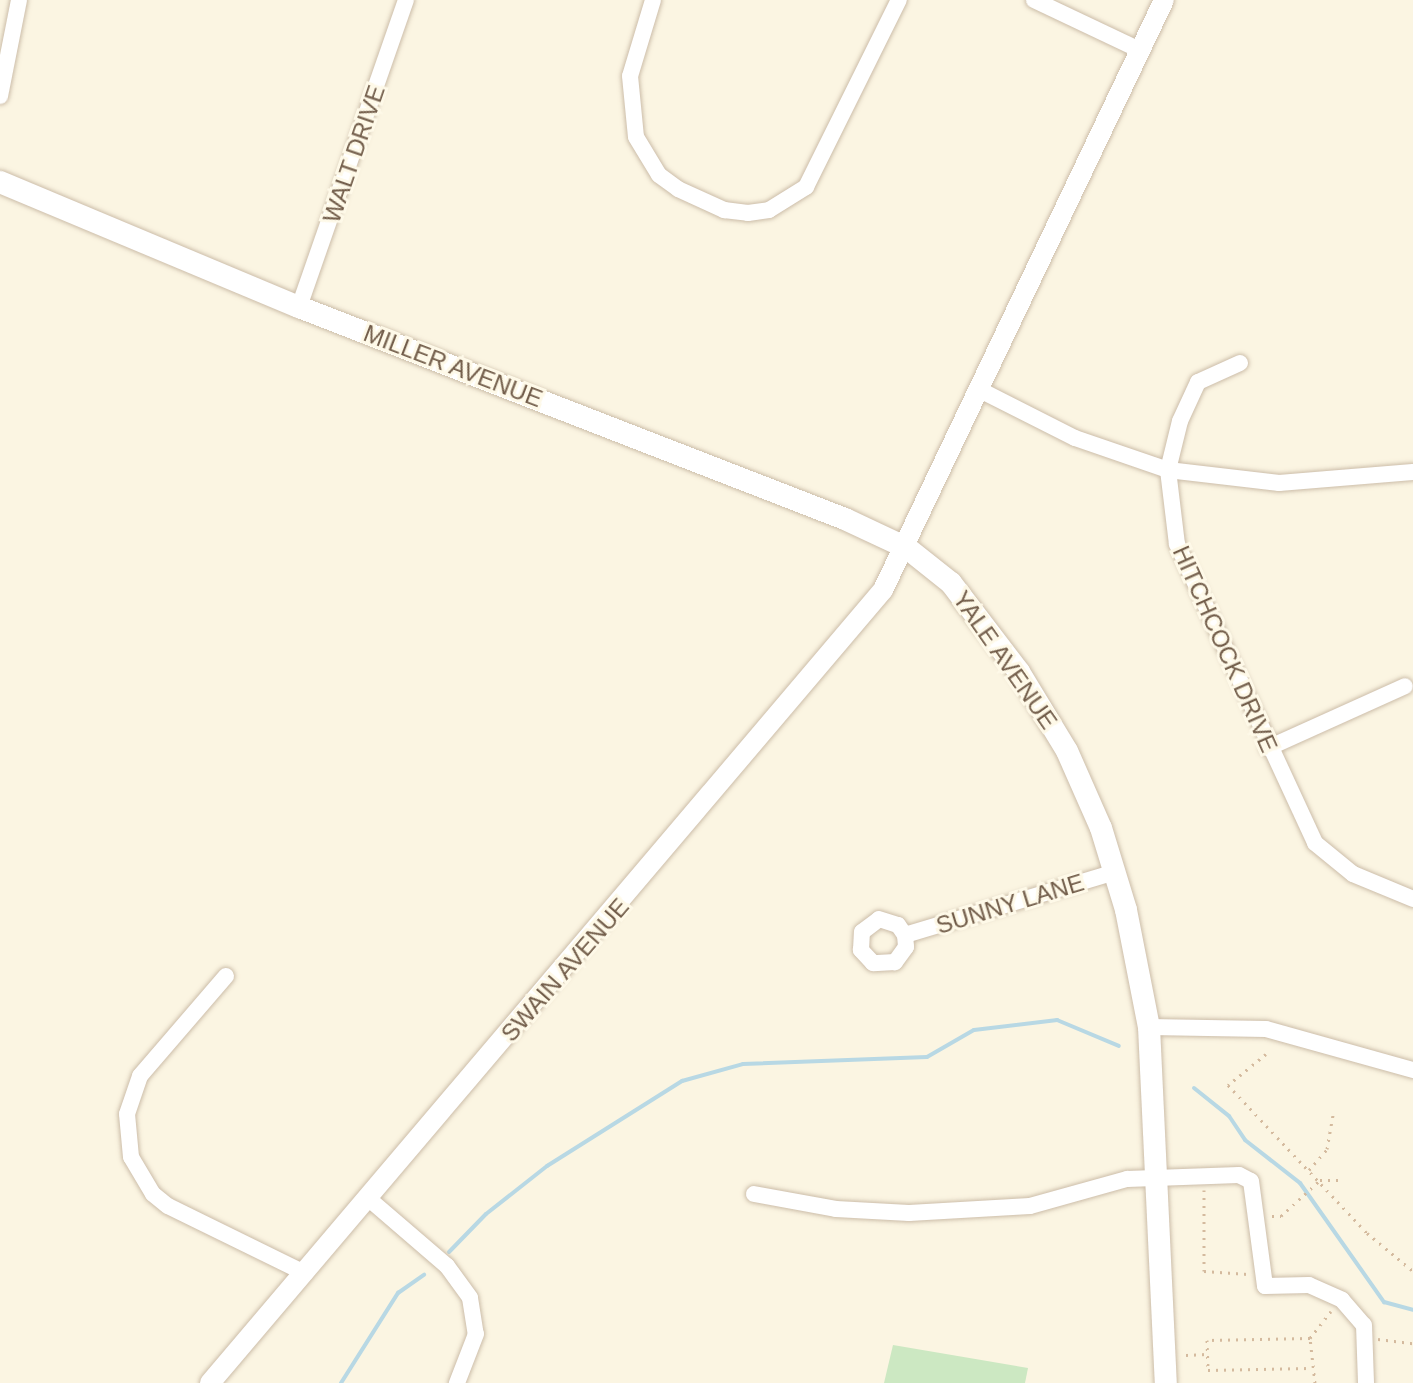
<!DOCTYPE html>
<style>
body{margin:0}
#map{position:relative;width:1413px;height:1383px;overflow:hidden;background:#fbf5e2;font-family:Arial,sans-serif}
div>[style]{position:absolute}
.green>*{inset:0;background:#cce8c2}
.stream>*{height:4px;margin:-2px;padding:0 2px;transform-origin:2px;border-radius:2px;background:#b8d8e4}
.path>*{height:3px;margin-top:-1.5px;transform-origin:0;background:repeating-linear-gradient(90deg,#d4ba9e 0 2px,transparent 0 8px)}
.roads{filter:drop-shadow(0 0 2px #ccbda9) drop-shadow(0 0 2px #ccbda9)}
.minor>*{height:16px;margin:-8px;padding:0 8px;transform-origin:8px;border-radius:8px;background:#fff}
.tertiary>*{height:20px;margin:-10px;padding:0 10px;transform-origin:10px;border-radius:10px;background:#fff}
.secondary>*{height:22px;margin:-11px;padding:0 11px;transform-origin:11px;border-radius:11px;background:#fff}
span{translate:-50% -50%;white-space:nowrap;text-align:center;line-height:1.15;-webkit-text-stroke:6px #fef9e8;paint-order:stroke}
.street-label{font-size:24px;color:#725d4a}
</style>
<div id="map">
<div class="green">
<div style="clip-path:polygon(893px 1345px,1028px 1368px,1025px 1383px,884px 1383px)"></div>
</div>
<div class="stream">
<div style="left:1194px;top:1088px;width:45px;rotate:38.7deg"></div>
<div style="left:1229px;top:1116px;width:29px;rotate:56deg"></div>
<div style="left:1245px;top:1140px;width:70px;rotate:38deg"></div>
<div style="left:1300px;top:1183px;width:146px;rotate:54.8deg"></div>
<div style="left:1384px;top:1302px;width:30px;rotate:15deg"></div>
<div style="left:449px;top:1252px;width:53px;rotate:-45.8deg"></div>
<div style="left:486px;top:1214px;width:78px;rotate:-38.2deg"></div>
<div style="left:547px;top:1166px;width:160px;rotate:-32.2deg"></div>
<div style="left:682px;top:1081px;width:63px;rotate:-15.6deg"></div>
<div style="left:743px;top:1064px;width:184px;rotate:-2.2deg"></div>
<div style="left:927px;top:1057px;width:54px;rotate:-29.9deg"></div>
<div style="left:974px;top:1030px;width:84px;rotate:-6.9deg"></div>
<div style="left:1057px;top:1020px;width:67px;rotate:22.8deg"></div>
<div style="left:341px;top:1383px;width:107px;rotate:-57.7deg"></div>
<div style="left:398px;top:1293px;width:32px;rotate:-35deg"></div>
</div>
<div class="path">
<div style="left:1266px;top:1054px;width:49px;rotate:140.8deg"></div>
<div style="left:1228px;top:1085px;width:203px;rotate:46.8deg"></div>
<div style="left:1367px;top:1233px;width:60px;rotate:39.6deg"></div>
<div style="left:1309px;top:1170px;width:28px;rotate:-49deg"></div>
<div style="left:1327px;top:1149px;width:36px;rotate:-80deg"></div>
<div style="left:1204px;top:1190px;width:81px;rotate:90deg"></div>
<div style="left:1204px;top:1271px;width:44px;rotate:3.9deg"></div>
<div style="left:1272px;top:1216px;width:9px"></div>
<div style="left:1281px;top:1216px;width:53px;rotate:-42.7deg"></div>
<div style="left:1320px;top:1180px;width:24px"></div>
<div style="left:1310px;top:1338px;width:103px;rotate:178.9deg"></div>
<div style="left:1207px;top:1340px;width:30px;rotate:88deg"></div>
<div style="left:1208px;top:1370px;width:102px;rotate:-1.1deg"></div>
<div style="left:1378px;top:1339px;width:35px;rotate:7deg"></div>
<div style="left:1186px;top:1355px;width:21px;rotate:-3deg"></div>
<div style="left:1315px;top:1383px;width:45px;rotate:-96.3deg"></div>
<div style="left:1310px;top:1338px;width:34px;rotate:-52deg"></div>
</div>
<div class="roads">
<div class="minor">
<div style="left:653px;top:0;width:79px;rotate:106.8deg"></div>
<div style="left:630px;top:76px;width:61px;rotate:84.4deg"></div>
<div style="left:636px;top:137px;width:44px;rotate:58.8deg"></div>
<div style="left:659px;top:175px;width:24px;rotate:36deg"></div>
<div style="left:678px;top:189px;width:51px;rotate:24.5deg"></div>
<div style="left:724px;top:210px;width:24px;rotate:7deg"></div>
<div style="left:748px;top:213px;width:21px;rotate:-8deg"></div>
<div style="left:769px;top:210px;width:44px;rotate:-31.9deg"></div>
<div style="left:806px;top:187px;width:209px;rotate:-63.6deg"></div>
<div style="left:1034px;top:0;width:117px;rotate:25.3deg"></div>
<div style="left:0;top:96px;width:98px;rotate:-78.8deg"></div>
<div style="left:299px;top:307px;width:325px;rotate:-70.8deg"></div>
<div style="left:1240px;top:363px;width:46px;rotate:155.7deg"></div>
<div style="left:1198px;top:382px;width:43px;rotate:114.8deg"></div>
<div style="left:1180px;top:421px;width:50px;rotate:103.8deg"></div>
<div style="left:1168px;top:470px;width:75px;rotate:83.1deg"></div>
<div style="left:1177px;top:544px;width:329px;rotate:65.2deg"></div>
<div style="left:1315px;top:843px;width:49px;rotate:39.2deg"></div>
<div style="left:1353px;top:874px;width:65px;rotate:22.6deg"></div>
<div style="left:980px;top:390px;width:106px;rotate:26.8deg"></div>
<div style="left:1075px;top:438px;width:98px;rotate:19deg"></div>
<div style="left:1168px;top:470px;width:112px;rotate:6.7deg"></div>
<div style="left:1279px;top:483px;width:134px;rotate:-4.7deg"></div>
<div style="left:1268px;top:748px;width:150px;rotate:-24.3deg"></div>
<div style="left:905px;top:935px;width:12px;rotate:85deg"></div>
<div style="left:906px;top:947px;width:19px;rotate:126deg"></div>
<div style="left:895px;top:962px;width:22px;rotate:177deg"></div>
<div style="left:873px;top:963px;width:18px;rotate:-133deg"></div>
<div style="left:861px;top:950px;width:18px;rotate:-87deg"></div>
<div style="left:862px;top:932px;width:21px;rotate:-37deg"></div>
<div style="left:879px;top:919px;width:20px;rotate:18deg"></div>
<div style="left:898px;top:925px;width:12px;rotate:55deg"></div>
<div style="left:905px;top:935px;width:219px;rotate:-16.7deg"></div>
<div style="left:226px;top:976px;width:132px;rotate:130.7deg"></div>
<div style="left:140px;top:1076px;width:40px;rotate:108.9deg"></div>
<div style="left:127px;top:1114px;width:43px;rotate:84.7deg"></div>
<div style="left:131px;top:1157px;width:43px;rotate:59.3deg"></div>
<div style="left:153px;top:1194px;width:19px;rotate:39deg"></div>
<div style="left:168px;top:1206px;width:153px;rotate:26.1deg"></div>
<div style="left:1149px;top:1027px;width:117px;rotate:1deg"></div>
<div style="left:1266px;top:1029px;width:153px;rotate:15.6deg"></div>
<div style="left:754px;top:1194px;width:83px;rotate:10.4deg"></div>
<div style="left:836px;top:1209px;width:73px;rotate:3.1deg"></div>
<div style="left:909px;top:1213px;width:121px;rotate:-3.3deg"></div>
<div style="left:1030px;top:1206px;width:101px;rotate:-15.6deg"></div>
<div style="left:1127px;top:1179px;width:112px;rotate:-2deg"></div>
<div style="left:1239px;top:1175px;width:13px;rotate:27deg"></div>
<div style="left:1251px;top:1181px;width:106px;rotate:82.4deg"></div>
<div style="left:1265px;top:1286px;width:44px;rotate:-1.3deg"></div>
<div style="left:1309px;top:1285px;width:36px;rotate:24deg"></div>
<div style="left:1342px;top:1300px;width:33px;rotate:49deg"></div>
<div style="left:1364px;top:1325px;width:58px;rotate:88deg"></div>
<div style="left:369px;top:1199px;width:103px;rotate:40.7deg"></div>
<div style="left:447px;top:1266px;width:39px;rotate:54deg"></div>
<div style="left:470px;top:1298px;width:36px;rotate:81deg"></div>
<div style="left:476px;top:1334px;width:53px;rotate:111.2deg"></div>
</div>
<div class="tertiary">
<div style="left:210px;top:1383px;width:1040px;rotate:-49.68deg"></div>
<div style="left:883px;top:590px;width:653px;rotate:-64.53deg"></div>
</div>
<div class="secondary">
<div style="left:0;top:182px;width:324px;rotate:22.7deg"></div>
<div style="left:299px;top:307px;width:586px;rotate:21.22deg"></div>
<div style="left:845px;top:519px;width:68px;rotate:25.1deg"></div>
<div style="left:907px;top:548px;width:56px;rotate:38.5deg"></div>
<div style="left:951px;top:583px;width:112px;rotate:52.6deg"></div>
<div style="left:1019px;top:672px;width:92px;rotate:58.7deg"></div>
<div style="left:1067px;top:751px;width:84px;rotate:66.2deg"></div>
<div style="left:1101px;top:828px;width:86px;rotate:73deg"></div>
<div style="left:1126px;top:910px;width:119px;rotate:78.9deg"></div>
<div style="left:1149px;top:1027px;width:356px;rotate:87.3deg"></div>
</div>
</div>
<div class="street-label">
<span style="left:354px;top:154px;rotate:-71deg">WALT DRIVE</span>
<span style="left:453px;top:366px;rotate:21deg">MILLER AVENUE</span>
<span style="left:1225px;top:649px;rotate:66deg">HITCHCOCK DRIVE</span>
<span style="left:1005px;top:660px;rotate:55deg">YALE AVENUE</span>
<span style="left:1010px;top:904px;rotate:-17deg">SUNNY LANE</span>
<span style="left:565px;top:970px;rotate:-49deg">SWAIN AVENUE</span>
</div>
</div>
